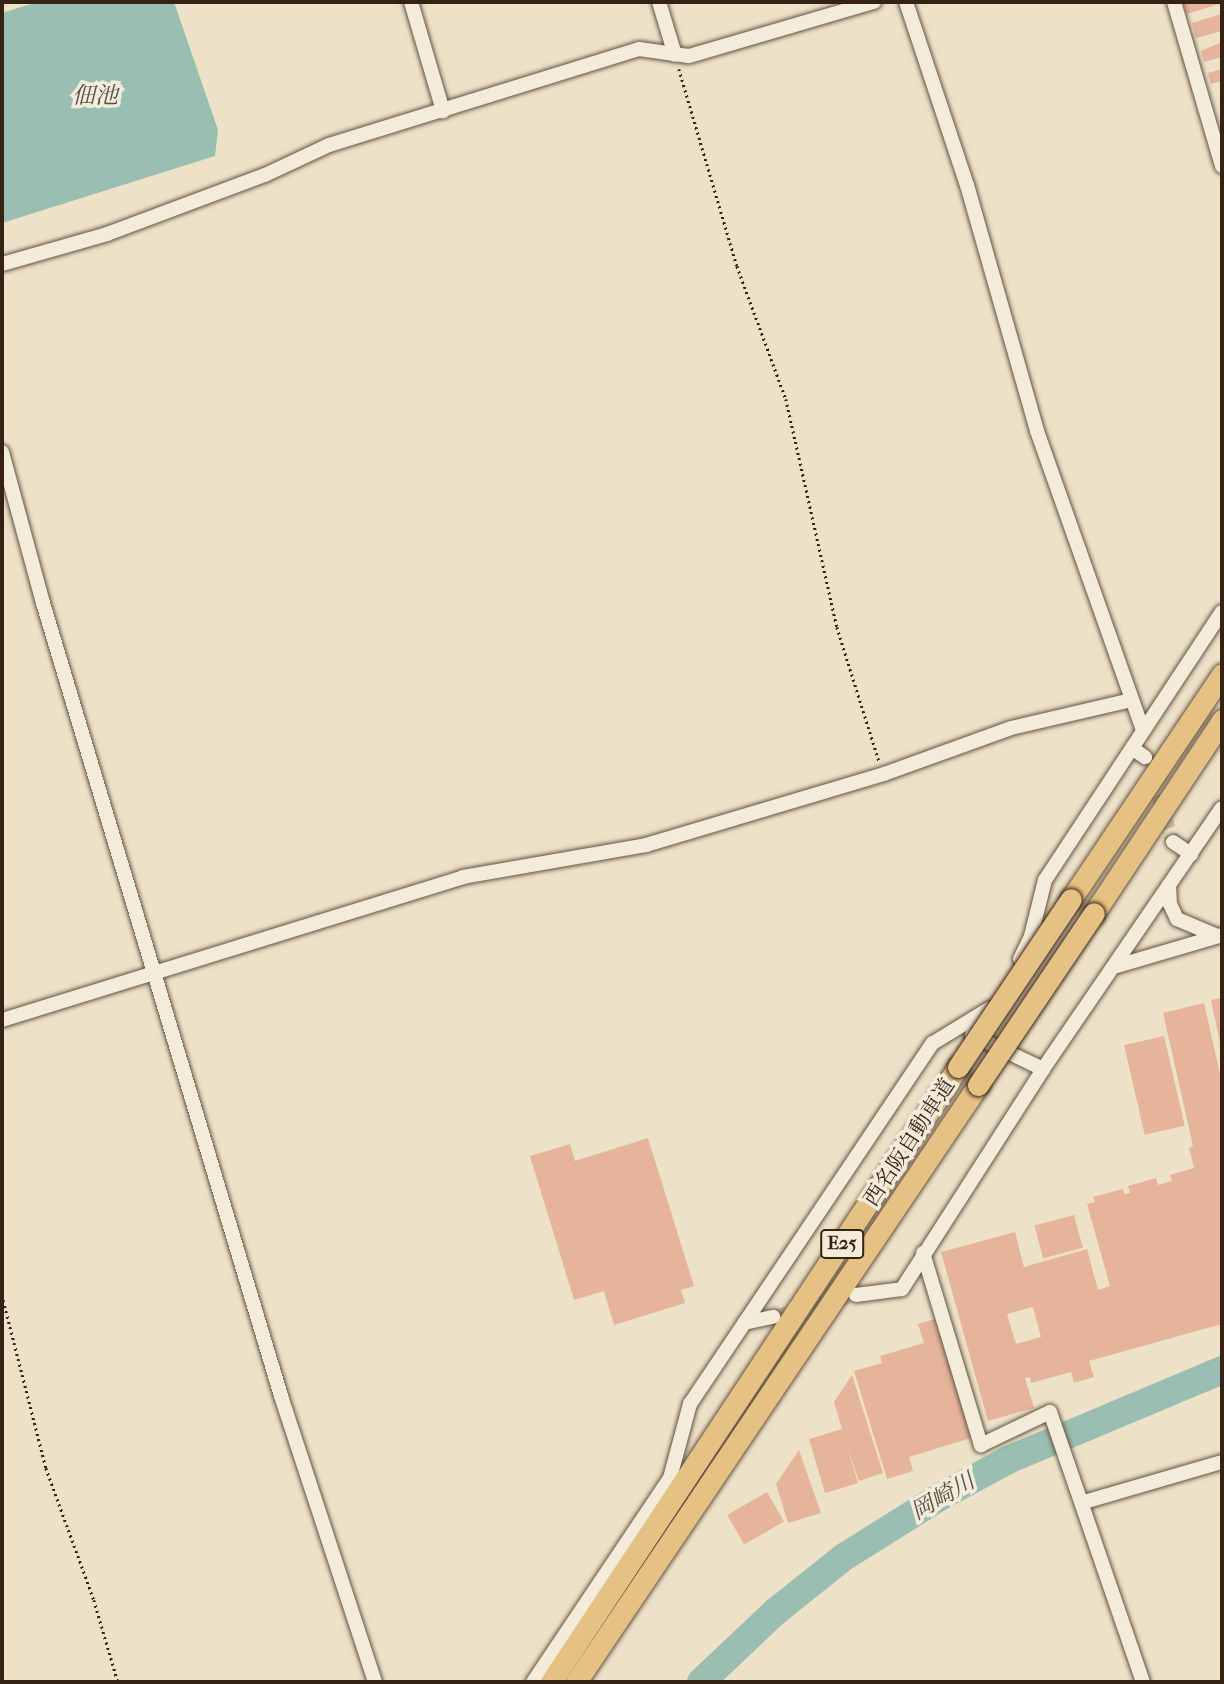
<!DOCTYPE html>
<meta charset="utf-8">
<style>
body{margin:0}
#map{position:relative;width:1224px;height:1684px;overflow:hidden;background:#ede2c8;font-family:"IM FELL French Canon","Noto Serif JP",serif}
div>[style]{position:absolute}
.water>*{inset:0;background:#9abeb2}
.river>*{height:28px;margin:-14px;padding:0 14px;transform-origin:14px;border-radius:14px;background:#9abeb2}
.building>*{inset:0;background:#e5b49b;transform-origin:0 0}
.minor-tunnel>*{height:14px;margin-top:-7px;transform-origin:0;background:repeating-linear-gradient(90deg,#c8bca4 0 14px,transparent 0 21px)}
.path>*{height:2.5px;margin-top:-1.25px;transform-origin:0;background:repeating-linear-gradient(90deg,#362215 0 2px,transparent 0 5.5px)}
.roads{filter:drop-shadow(0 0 2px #645242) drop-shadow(0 0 2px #645242)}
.minor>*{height:14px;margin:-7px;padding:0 7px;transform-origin:7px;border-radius:7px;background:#f3ecdb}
.highway>*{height:21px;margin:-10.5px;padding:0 10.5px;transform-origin:10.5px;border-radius:10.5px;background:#e6c184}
.bridges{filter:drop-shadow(0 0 2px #362215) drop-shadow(0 0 2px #362215)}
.highway-bridge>*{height:21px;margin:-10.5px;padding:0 10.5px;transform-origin:10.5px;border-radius:10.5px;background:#e6c184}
span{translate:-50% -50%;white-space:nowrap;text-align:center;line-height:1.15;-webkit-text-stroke:7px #f3ecdb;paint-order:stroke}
.shield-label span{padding:2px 5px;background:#f3ecdb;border:2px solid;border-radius:5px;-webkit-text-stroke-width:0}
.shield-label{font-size:19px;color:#362215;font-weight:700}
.street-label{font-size:21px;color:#362215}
.water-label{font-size:23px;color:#545144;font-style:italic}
.frame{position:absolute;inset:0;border:4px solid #362215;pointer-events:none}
</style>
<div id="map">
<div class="water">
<div style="clip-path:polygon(37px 2px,174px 2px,218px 130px,215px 156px,2px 223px,2px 13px)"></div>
</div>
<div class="river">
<div style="left:701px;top:1682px;width:102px;rotate:-43.4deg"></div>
<div style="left:775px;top:1612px;width:88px;rotate:-38.6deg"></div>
<div style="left:844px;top:1557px;width:111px;rotate:-32.1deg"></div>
<div style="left:938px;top:1498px;width:80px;rotate:-28.5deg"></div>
<div style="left:1008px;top:1460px;width:232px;rotate:-22.8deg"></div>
</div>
<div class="building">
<div style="clip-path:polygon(1183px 2px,1218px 2px,1219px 4px,1187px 14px)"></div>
<div style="clip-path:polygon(1221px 14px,1222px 31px,1196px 38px,1192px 23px)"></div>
<div style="clip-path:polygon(1222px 42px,1222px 57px,1204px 62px,1201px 51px)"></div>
<div style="clip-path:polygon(1222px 69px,1222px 81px,1211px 84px,1208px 73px)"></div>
<div style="clip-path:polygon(1222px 998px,1222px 1048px,1221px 1048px,1211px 1000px)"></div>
<div style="clip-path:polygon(evenodd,1204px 1003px,1222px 1083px,1222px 1324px,1089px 1361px,1094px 1377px,1074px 1383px,1071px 1372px,1031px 1383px,1030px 1377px,1025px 1378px,1034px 1408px,988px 1421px,941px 1252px,1015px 1232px,1024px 1267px,1087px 1249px,1098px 1290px,1110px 1286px,1087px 1204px,1095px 1202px,1093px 1197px,1123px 1189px,1124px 1194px,1130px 1193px,1128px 1186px,1156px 1178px,1158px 1185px,1172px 1181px,1170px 1175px,1194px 1168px,1189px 1148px,1193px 1146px,1163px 1013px,1204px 1003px,1033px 1307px,1041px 1337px,1016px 1344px,1007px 1314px,1033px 1307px)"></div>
<div style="left:1164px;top:1036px;width:92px;height:41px;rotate:77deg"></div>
<div style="clip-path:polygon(648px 1138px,694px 1286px,681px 1290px,685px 1303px,614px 1325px,604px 1291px,574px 1300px,530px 1156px,570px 1144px,575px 1161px)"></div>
<div style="left:1074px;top:1215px;width:34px;height:41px;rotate:75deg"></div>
<div style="clip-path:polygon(935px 1319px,971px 1438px,909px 1457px,913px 1471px,887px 1479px,854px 1371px,882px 1363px,880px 1356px,924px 1343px,918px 1324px)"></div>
<div style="clip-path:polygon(852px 1375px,883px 1473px,859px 1481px,847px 1447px,858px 1483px,825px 1493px,809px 1439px,842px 1429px,834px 1402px)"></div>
<div style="clip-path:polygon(799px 1450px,821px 1513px,788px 1523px,776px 1484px)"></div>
<div style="left:767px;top:1492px;width:34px;height:46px;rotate:60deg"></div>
</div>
<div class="minor-tunnel">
<div style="left:1151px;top:775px;width:71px;rotate:71.8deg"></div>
<div style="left:773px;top:1317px;width:86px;rotate:-14.8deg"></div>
</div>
<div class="path">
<div style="left:679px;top:69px;width:205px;rotate:73.6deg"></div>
<div style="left:737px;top:266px;width:142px;rotate:69.8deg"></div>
<div style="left:786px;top:399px;width:234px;rotate:77.4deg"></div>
<div style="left:837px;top:627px;width:140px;rotate:72.6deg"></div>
<div style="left:2px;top:1295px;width:179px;rotate:75.7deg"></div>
<div style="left:46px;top:1468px;width:140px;rotate:70deg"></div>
<div style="left:94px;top:1600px;width:85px;rotate:73.7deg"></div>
</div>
<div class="roads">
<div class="minor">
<div style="left:411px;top:2px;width:114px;rotate:73.6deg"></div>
<div style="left:659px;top:2px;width:55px;rotate:73.2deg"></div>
<div style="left:906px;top:2px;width:193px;rotate:71.6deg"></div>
<div style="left:967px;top:185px;width:256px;rotate:74.1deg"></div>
<div style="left:1037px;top:431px;width:318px;rotate:70.5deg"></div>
<div style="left:1174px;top:2px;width:171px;rotate:73.7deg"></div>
<div style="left:2px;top:264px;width:109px;rotate:-15.9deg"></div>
<div style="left:107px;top:234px;width:169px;rotate:-20.5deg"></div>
<div style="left:265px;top:175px;width:71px;rotate:-25.1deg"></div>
<div style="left:329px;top:145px;width:325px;rotate:-17.2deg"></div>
<div style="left:639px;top:49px;width:50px;rotate:8deg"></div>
<div style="left:689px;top:56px;width:193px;rotate:-16.3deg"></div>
<div style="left:2px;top:452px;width:156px;rotate:74.8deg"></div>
<div style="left:43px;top:603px;width:828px;rotate:73.29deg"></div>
<div style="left:281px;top:1396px;width:301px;rotate:71.8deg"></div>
<div style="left:1132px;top:748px;width:16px;rotate:35deg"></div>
<div style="left:1173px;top:842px;width:22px;rotate:34deg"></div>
<div style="left:1169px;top:885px;width:19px;rotate:87deg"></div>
<div style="left:1170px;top:904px;width:17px;rotate:65deg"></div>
<div style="left:1177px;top:919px;width:43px;rotate:23deg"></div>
<div style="left:1020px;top:959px;width:25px;rotate:-64deg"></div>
<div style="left:1031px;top:936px;width:58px;rotate:-76deg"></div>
<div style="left:1045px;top:880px;width:321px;rotate:-56.6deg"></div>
<div style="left:1117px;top:966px;width:109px;rotate:-16.4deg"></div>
<div style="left:2px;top:1020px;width:483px;rotate:-17.2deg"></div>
<div style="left:463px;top:877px;width:186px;rotate:-9.9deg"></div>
<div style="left:646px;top:845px;width:248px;rotate:-16.6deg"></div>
<div style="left:884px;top:774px;width:135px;rotate:-19.9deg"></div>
<div style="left:1011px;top:728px;width:123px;rotate:-13.1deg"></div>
<div style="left:972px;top:1035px;width:79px;rotate:25.6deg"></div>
<div style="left:923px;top:1253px;width:201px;rotate:73.2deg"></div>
<div style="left:981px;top:1445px;width:76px;rotate:-25.6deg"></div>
<div style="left:1050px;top:1412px;width:286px;rotate:71deg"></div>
<div style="left:856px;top:1295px;width:46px;rotate:-7.4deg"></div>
<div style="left:902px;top:1289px;width:261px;rotate:-57.3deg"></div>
<div style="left:1043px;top:1069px;width:316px;rotate:-55.6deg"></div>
<div style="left:744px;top:1323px;width:30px;rotate:-12deg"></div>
<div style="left:1084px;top:1502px;width:144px;rotate:-16.2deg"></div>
<div style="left:533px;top:1682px;width:246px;rotate:-56.1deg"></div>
<div style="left:670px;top:1478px;width:77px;rotate:-74.9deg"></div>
<div style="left:690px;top:1404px;width:435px;rotate:-56.1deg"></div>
<div style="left:933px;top:1043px;width:66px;rotate:-31.3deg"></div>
</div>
<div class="highway">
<div style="left:1071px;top:899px;width:271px;rotate:-56.1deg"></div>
<div style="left:1094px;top:913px;width:232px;rotate:-56.4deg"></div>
<div style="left:551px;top:1682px;width:737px;rotate:-56.5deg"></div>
<div style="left:576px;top:1682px;width:720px;rotate:-56.04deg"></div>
</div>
</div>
<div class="bridges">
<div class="highway-bridge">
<div style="left:958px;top:1067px;width:202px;rotate:-56.1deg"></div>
<div style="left:978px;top:1085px;width:207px;rotate:-56deg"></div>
</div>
</div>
<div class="shield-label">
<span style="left:842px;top:1244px">E25</span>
</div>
<div class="street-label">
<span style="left:909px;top:1142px;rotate:-57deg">西名阪自動車道</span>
</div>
<div class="water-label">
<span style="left:95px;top:96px">佃池</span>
<span style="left:943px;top:1497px;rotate:-30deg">岡崎川</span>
</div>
<div class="frame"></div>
</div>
